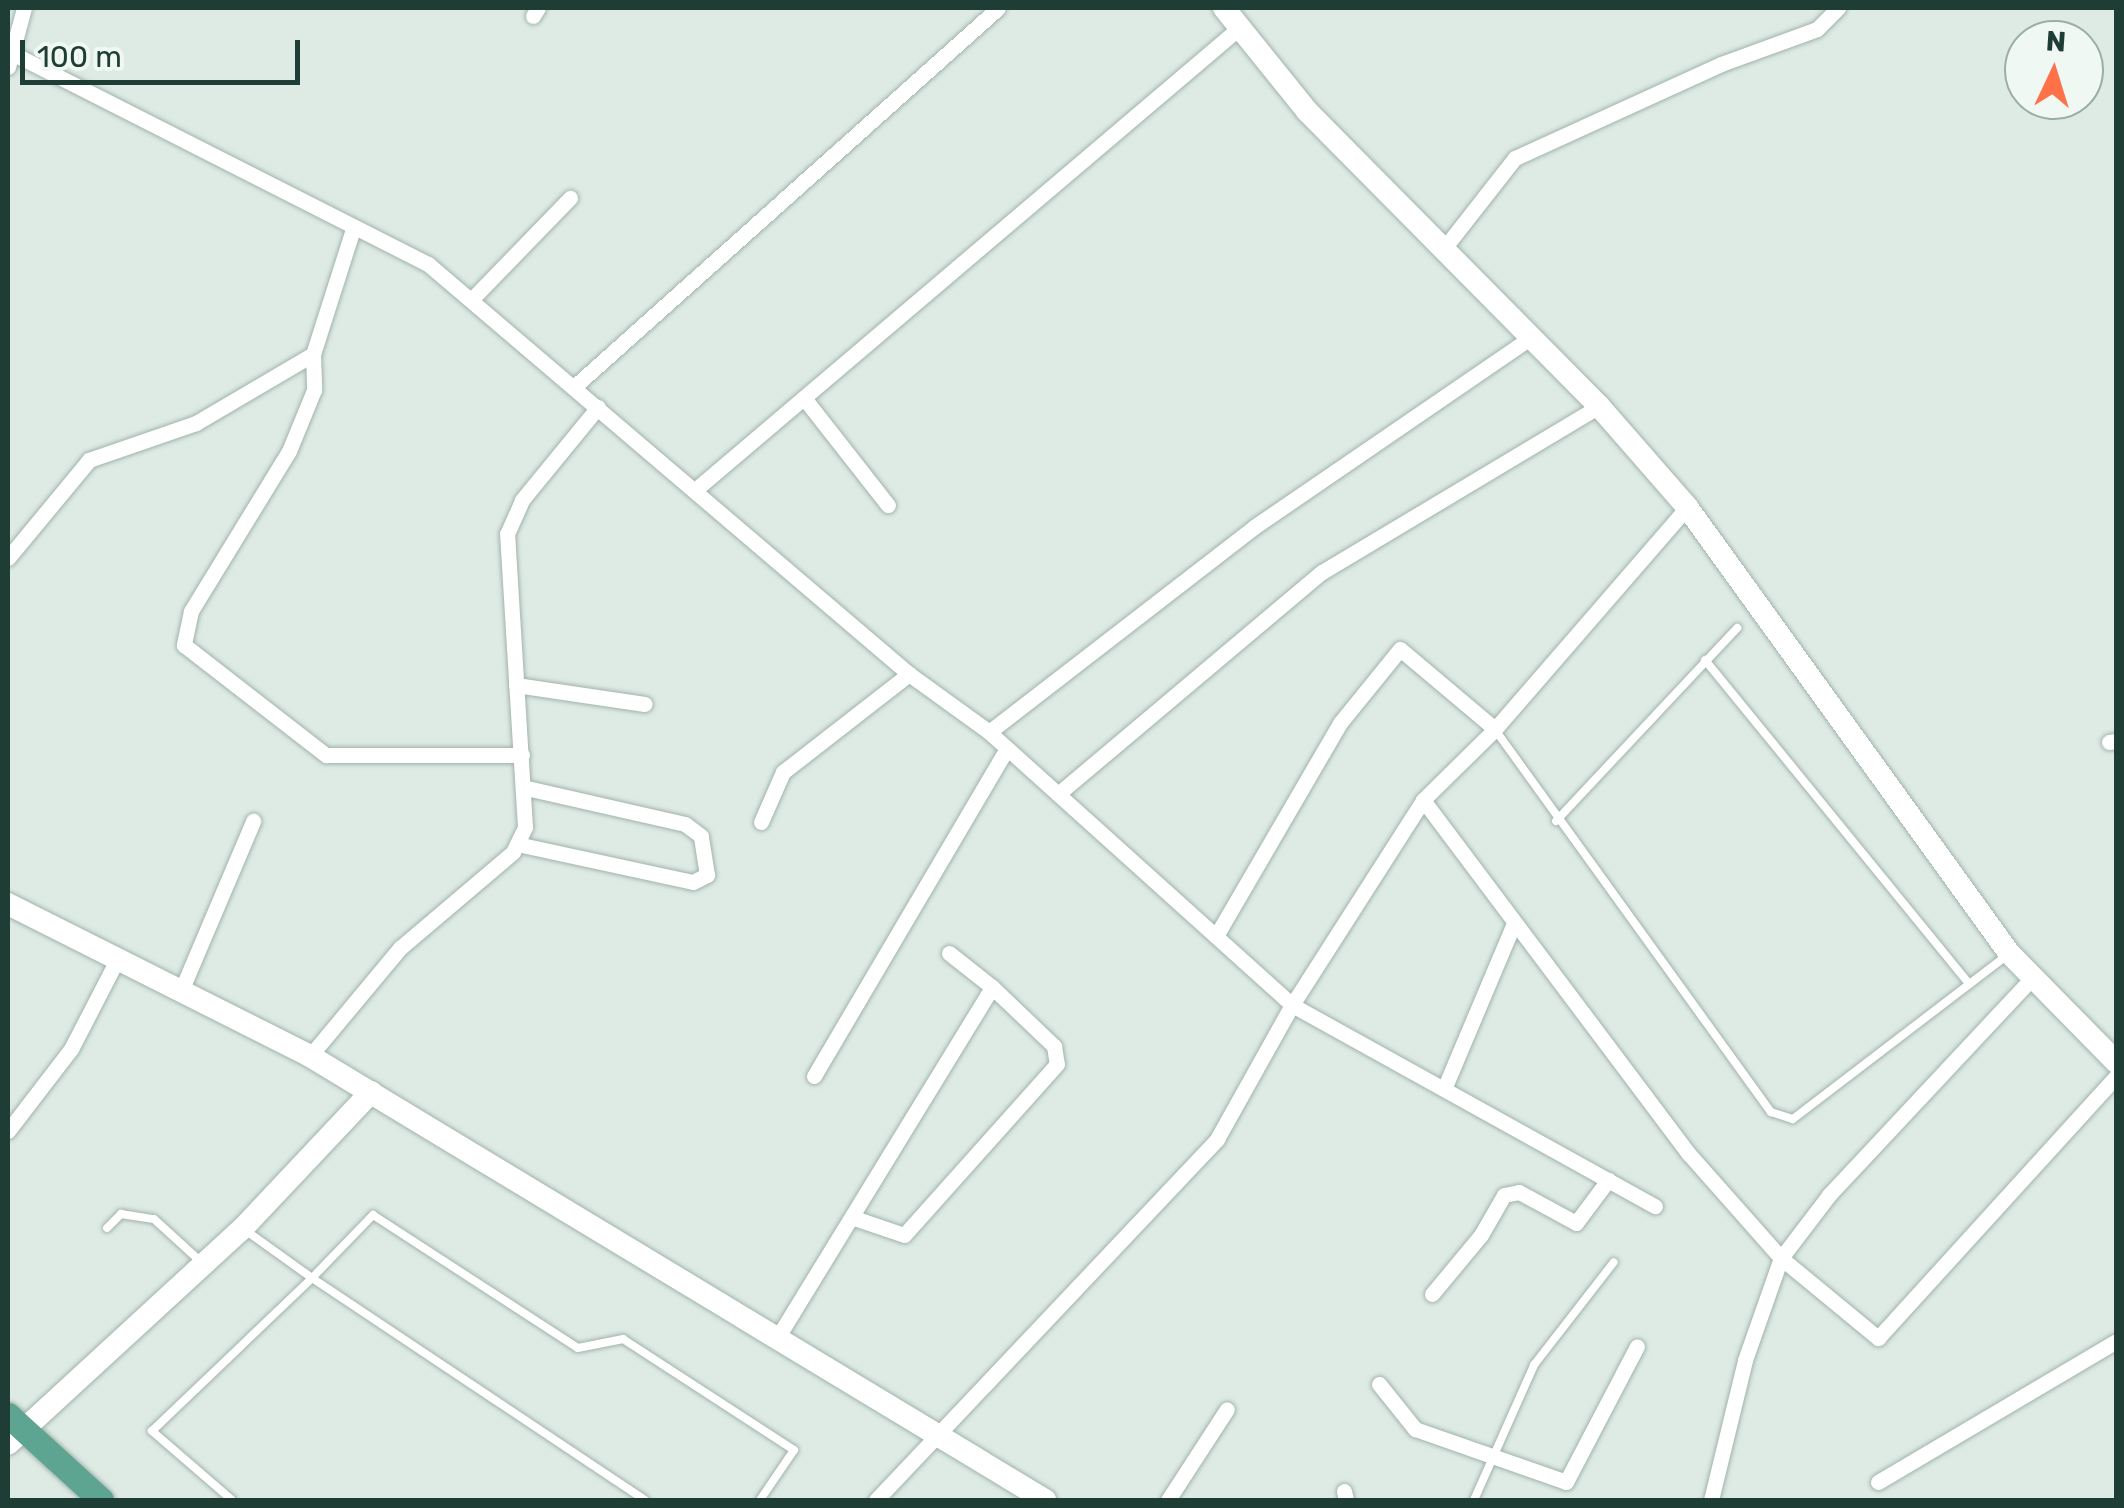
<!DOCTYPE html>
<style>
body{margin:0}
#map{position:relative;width:2124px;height:1508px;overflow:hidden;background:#deebe5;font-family:Rubik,sans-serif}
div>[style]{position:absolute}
.roads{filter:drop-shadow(0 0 2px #a1b3ac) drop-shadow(0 0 2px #a1b3ac)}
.lane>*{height:8px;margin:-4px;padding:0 4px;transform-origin:4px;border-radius:4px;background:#fff}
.street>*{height:15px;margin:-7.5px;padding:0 7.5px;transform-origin:7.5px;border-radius:7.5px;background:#fff}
.secondary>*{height:22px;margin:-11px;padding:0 11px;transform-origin:11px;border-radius:11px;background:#fff}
.primary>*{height:25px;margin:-12.5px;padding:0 12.5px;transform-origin:12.5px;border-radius:12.5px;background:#5ea591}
span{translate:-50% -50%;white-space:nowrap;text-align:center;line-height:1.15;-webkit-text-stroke:10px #eff8f3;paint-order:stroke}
.frame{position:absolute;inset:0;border:10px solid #1e3d34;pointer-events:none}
.north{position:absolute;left:2004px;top:20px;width:100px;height:100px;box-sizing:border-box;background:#eff8f3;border:2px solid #9bada7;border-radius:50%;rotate:4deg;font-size:28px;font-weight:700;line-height:40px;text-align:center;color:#1e3d34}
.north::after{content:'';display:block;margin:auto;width:35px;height:45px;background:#ff7149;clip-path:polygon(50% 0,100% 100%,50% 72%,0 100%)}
.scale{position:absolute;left:20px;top:40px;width:280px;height:45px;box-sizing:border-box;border:5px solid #1e3d34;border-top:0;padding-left:12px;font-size:30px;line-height:35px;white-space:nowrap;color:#1e3d34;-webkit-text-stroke:8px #eff8f3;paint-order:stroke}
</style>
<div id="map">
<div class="roads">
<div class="lane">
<div style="left:1705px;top:660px;width:418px;rotate:50.8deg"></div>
<div style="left:1496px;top:731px;width:470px;rotate:54.2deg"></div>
<div style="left:1771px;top:1112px;width:23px;rotate:18deg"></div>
<div style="left:1793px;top:1119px;width:268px;rotate:-37.4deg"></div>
<div style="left:1556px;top:821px;width:265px;rotate:-46.8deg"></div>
<div style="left:107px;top:1228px;width:20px;rotate:-45deg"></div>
<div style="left:121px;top:1214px;width:33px;rotate:9deg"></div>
<div style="left:154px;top:1219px;width:62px;rotate:42.4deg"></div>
<div style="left:245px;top:1230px;width:82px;rotate:35.6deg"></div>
<div style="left:312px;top:1278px;width:88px;rotate:-45.9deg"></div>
<div style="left:373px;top:1215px;width:244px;rotate:33deg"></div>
<div style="left:578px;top:1348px;width:46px;rotate:-11.3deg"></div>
<div style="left:623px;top:1339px;width:204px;rotate:33deg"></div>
<div style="left:794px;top:1450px;width:60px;rotate:124.2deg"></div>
<div style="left:232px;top:1500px;width:106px;rotate:-139.2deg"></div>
<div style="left:152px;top:1431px;width:221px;rotate:-43.7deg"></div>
<div style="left:312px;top:1278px;width:400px;rotate:33.7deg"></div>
<div style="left:1474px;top:1500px;width:148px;rotate:-66deg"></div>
<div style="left:1534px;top:1365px;width:130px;rotate:-52.2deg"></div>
</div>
<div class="street">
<div style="left:533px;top:16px;width:9px;rotate:-58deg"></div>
<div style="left:8px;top:51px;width:471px;rotate:26.9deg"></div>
<div style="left:428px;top:264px;width:632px;rotate:40.44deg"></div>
<div style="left:909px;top:674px;width:99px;rotate:35.9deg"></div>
<div style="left:989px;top:732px;width:408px;rotate:42deg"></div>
<div style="left:1292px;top:1005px;width:415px;rotate:29deg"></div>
<div style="left:8px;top:67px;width:61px;rotate:-74.8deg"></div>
<div style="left:353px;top:229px;width:131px;rotate:107.7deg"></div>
<div style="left:313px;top:354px;width:36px;rotate:88deg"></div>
<div style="left:314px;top:390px;width:66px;rotate:112.3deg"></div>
<div style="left:289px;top:451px;width:188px;rotate:121.5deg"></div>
<div style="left:191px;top:611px;width:35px;rotate:102deg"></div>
<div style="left:184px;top:645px;width:180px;rotate:37.8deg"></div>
<div style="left:326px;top:755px;width:196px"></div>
<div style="left:1442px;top:251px;width:118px;rotate:-51.9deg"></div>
<div style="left:1515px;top:158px;width:226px;rotate:-24.5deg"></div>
<div style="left:1721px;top:64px;width:102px;rotate:-20deg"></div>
<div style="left:1817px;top:29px;width:30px;rotate:-45deg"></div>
<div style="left:472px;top:299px;width:141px;rotate:-45.9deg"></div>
<div style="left:575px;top:386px;width:567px;rotate:-41.78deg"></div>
<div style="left:804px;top:398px;width:136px;rotate:51.9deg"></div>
<div style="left:695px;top:490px;width:714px;rotate:-40.34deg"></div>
<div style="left:8px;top:558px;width:127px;rotate:-50.4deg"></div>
<div style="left:89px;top:460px;width:113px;rotate:-19.1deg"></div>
<div style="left:196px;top:423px;width:136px;rotate:-30.5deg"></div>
<div style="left:516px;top:685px;width:130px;rotate:8.4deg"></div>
<div style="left:989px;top:732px;width:335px;rotate:-37.7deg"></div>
<div style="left:1254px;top:527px;width:336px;rotate:-34.4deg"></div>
<div style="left:2109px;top:742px;width:7px;rotate:-8deg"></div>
<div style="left:1058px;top:794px;width:345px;rotate:-40.1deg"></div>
<div style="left:1322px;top:572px;width:323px;rotate:-30.9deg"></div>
<div style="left:1423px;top:800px;width:443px;rotate:53.1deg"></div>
<div style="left:1689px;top:1154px;width:139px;rotate:48.5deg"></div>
<div style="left:1781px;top:1258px;width:126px;rotate:39.5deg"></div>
<div style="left:1878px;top:1338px;width:354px;rotate:-47.7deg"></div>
<div style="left:761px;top:822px;width:55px;rotate:-66.3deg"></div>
<div style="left:783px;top:772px;width:160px;rotate:-37.9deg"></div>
<div style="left:517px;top:844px;width:180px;rotate:12.2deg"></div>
<div style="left:693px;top:882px;width:16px;rotate:-27deg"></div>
<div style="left:707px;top:875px;width:39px;rotate:-99deg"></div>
<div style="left:701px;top:836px;width:20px;rotate:-143deg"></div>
<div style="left:685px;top:824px;width:163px;rotate:-167.2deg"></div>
<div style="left:1216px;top:936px;width:246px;rotate:-59.8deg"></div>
<div style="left:1340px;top:723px;width:95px;rotate:-51deg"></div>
<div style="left:1400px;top:649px;width:124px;rotate:40.1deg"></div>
<div style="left:949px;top:953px;width:55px;rotate:38.3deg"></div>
<div style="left:181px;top:991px;width:185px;rotate:-67deg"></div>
<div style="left:310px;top:1056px;width:141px;rotate:-50.2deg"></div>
<div style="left:400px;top:948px;width:148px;rotate:-40.3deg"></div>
<div style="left:513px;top:852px;width:28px;rotate:-64deg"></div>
<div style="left:525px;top:827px;width:294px;rotate:-93.5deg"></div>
<div style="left:507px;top:534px;width:37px;rotate:-66deg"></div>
<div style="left:522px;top:500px;width:120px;rotate:-50.7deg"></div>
<div style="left:814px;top:1076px;width:380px;rotate:-59.5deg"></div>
<div style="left:1444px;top:1089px;width:177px;rotate:-67.1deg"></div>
<div style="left:8px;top:1131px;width:103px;rotate:-52.5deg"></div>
<div style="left:71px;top:1049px;width:102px;rotate:-62.7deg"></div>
<div style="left:1432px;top:1294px;width:77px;rotate:-50.3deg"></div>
<div style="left:1481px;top:1235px;width:46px;rotate:-60.1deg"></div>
<div style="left:1504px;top:1195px;width:15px;rotate:-11deg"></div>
<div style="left:1519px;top:1192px;width:65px;rotate:28.5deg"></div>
<div style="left:1576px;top:1223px;width:54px;rotate:-53.3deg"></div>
<div style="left:779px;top:1335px;width:408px;rotate:-58.5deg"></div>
<div style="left:992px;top:987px;width:86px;rotate:43.6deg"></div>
<div style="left:1054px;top:1046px;width:18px;rotate:81deg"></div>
<div style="left:1057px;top:1064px;width:229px;rotate:131.8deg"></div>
<div style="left:904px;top:1235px;width:53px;rotate:-161.2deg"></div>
<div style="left:1379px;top:1384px;width:58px;rotate:51.3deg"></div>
<div style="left:1415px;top:1429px;width:160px;rotate:19.3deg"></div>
<div style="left:1566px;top:1482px;width:153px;rotate:-62.4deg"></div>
<div style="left:1878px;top:1482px;width:277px;rotate:-30.6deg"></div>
<div style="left:1344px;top:1491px;width:9px;rotate:77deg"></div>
<div style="left:876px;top:1500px;width:497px;rotate:-46.6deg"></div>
<div style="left:1217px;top:1139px;width:154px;rotate:-60.8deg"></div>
<div style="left:1292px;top:1005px;width:243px;rotate:-57.4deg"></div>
<div style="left:1423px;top:800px;width:101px;rotate:-44.6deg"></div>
<div style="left:1495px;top:729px;width:294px;rotate:-49.1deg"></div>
<div style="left:1168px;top:1500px;width:108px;rotate:-57deg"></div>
<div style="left:1711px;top:1500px;width:144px;rotate:-76.3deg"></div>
<div style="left:1745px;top:1360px;width:108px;rotate:-70.6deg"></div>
<div style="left:1781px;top:1258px;width:79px;rotate:-52.7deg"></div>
<div style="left:1829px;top:1195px;width:297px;rotate:-46.9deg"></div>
</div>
<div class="secondary">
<div style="left:1224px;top:8px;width:132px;rotate:51.1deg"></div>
<div style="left:1307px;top:111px;width:415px;rotate:45.3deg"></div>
<div style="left:1599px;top:406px;width:134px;rotate:48.9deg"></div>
<div style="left:1687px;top:507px;width:550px;rotate:54.17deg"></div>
<div style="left:2009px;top:953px;width:153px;rotate:45.5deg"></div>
<div style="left:8px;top:904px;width:338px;rotate:26.7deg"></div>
<div style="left:310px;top:1056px;width:859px;rotate:31.14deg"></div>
<div style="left:8px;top:1444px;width:319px;rotate:-42.6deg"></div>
<div style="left:243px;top:1228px;width:187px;rotate:-46.7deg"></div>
</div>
<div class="primary">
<div style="left:8px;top:1415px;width:126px;rotate:42.4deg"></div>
</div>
</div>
<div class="frame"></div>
<div class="north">N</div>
<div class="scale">100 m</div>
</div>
